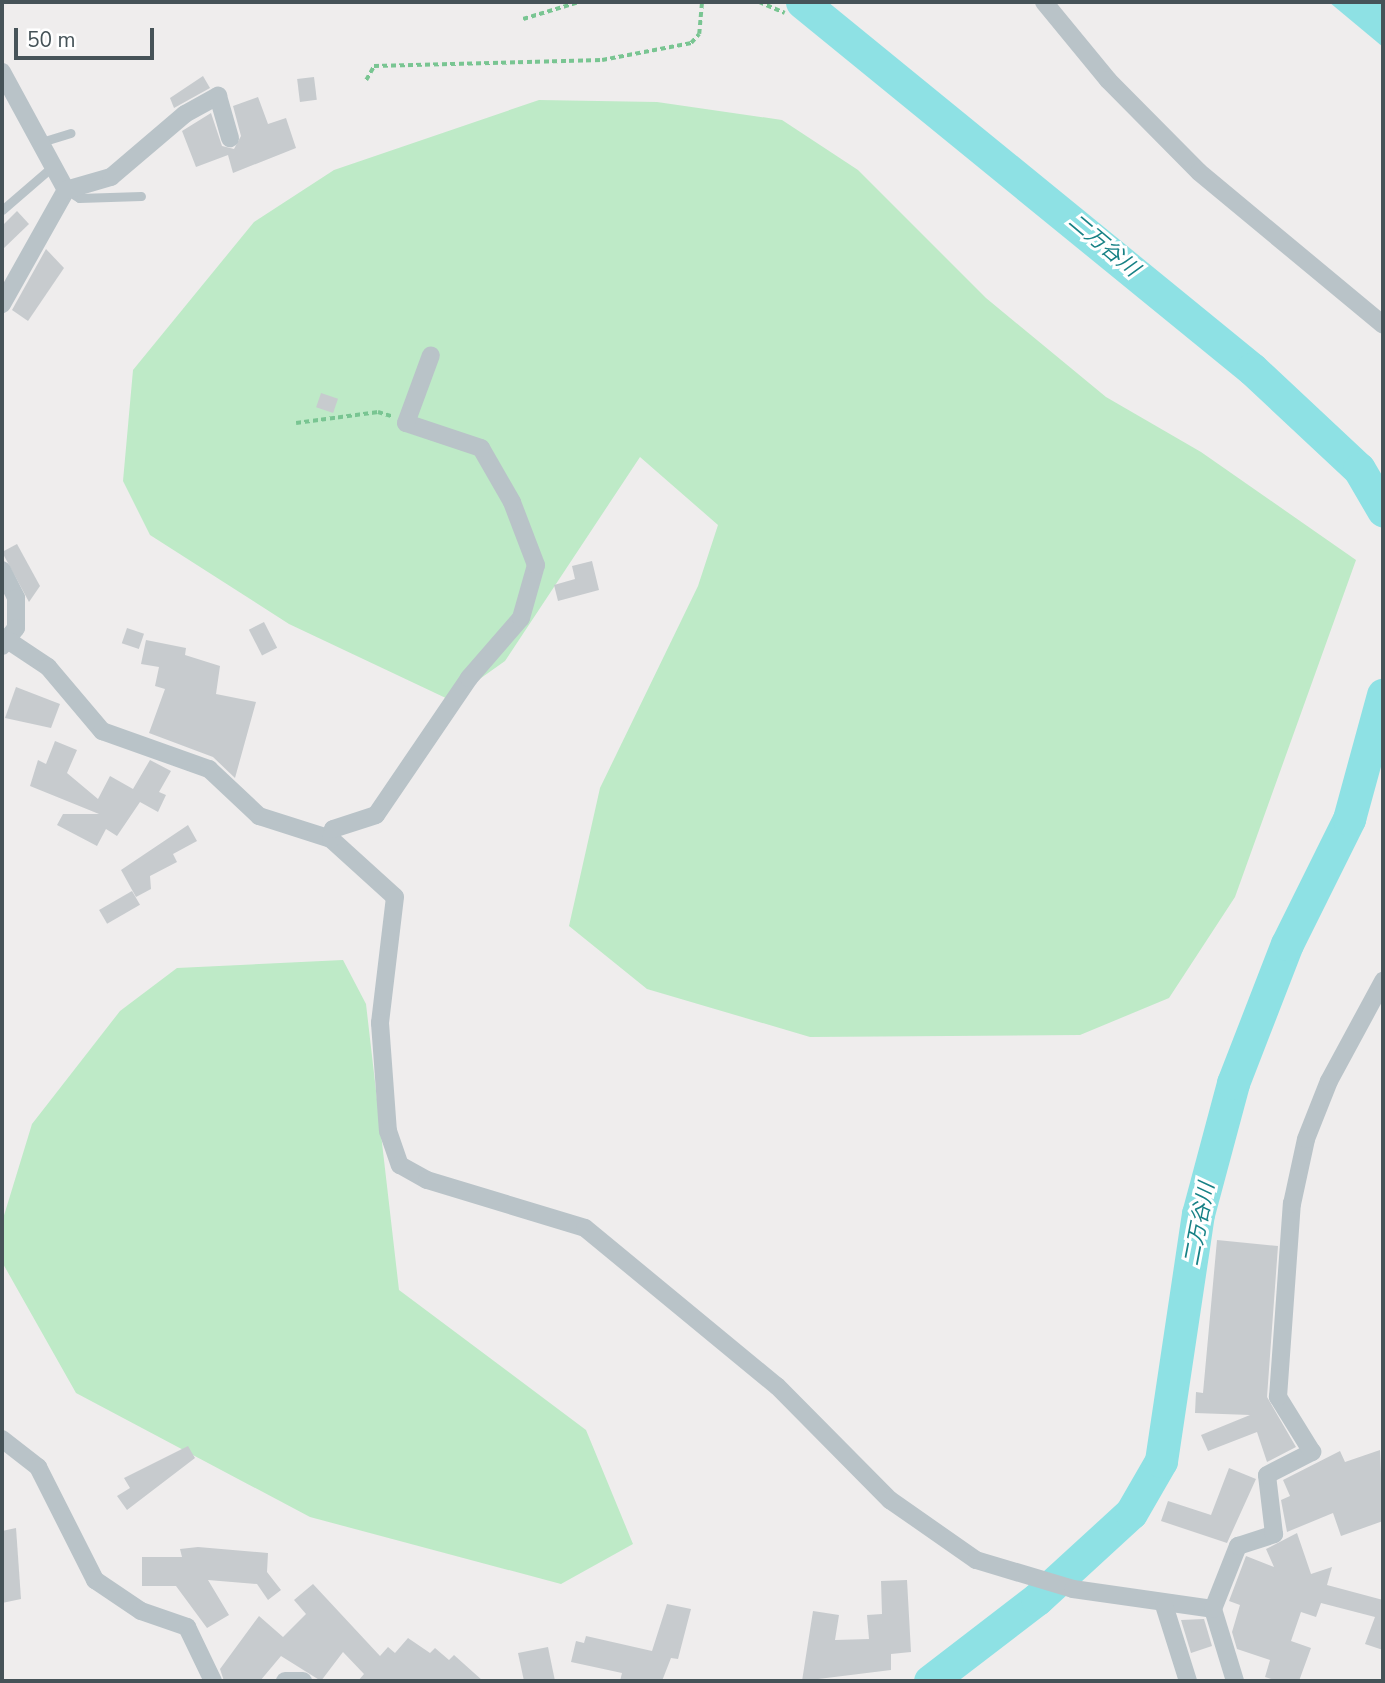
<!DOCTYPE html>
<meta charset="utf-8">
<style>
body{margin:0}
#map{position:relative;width:1385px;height:1683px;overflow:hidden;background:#efeded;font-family:"Nunito Sans","Noto Sans JP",sans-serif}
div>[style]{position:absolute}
.green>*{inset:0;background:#beeac7}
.water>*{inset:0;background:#8ee1e4}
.river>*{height:33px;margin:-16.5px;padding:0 16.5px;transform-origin:16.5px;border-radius:16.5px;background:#8ee1e4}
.building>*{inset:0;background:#c7cbce;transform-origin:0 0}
.path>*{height:3.5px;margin-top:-1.75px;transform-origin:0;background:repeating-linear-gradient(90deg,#79c592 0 5px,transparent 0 8.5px)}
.lane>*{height:9px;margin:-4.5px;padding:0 4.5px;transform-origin:4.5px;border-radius:4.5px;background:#b9c3c8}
.street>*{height:18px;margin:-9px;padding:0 9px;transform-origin:9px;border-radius:9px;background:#b9c3c8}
span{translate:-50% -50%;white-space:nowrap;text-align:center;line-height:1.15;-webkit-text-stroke:6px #fff;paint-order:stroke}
.water-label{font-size:21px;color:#178185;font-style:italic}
.frame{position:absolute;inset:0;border:4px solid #465358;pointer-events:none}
.scale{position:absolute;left:14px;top:28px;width:140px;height:32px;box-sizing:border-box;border:4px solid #465358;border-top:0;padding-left:9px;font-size:21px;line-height:24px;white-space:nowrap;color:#465358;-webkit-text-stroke:5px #fff;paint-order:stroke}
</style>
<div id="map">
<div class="green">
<div style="clip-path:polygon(539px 100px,657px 102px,782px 120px,858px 170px,986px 298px,1106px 397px,1201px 452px,1356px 560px,1235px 897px,1169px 998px,1080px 1035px,810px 1037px,647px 989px,569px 926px,600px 788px,698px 586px,718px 525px,640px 457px,505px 661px,450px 700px,289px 624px,150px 535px,123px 481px,133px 370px,254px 222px,334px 170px)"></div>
<div style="clip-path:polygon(343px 960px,366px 1004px,399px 1290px,586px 1430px,633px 1544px,561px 1584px,310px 1517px,76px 1393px,2px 1262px,2px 1222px,32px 1124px,120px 1011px,177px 968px)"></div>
</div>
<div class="water">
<div style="clip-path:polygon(1329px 2px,1383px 2px,1383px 47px)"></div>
</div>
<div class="river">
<div style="left:802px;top:2px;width:581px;rotate:39.2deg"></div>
<div style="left:1252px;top:369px;width:146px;rotate:43.1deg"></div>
<div style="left:1359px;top:469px;width:48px;rotate:59.7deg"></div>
<div style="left:930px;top:1681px;width:135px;rotate:-37.5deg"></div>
<div style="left:1037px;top:1599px;width:127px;rotate:-42.5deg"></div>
<div style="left:1131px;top:1513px;width:60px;rotate:-60deg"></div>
<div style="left:1161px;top:1461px;width:250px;rotate:-81.5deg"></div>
<div style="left:1198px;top:1214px;width:136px;rotate:-75deg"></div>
<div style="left:1233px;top:1083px;width:149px;rotate:-68.8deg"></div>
<div style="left:1287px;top:944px;width:140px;rotate:-63.6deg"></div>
<div style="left:1349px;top:819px;width:129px;rotate:-74.7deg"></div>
</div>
<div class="building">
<div style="clip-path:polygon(203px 76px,210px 88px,174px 108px,170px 98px)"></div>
<div style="left:314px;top:77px;width:23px;height:17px;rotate:83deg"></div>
<div style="clip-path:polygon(258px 97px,268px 124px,286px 118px,296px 148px,233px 173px,228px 155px,196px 167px,182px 131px,211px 113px,222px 146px,234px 149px,241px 136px,233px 106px)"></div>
<div style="clip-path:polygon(17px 211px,29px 224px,2px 250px,2px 226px)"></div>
<div style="clip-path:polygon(46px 249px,64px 268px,28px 321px,12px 310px)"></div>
<div style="left:321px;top:393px;width:18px;height:15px;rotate:19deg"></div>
<div style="clip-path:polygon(17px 544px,40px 586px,29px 602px,2px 552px)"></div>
<div style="clip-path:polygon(592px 561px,599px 590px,558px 601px,554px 585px,575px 579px,572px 566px)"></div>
<div style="left:264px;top:622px;width:29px;height:17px;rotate:63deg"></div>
<div style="left:127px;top:628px;width:18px;height:16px;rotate:19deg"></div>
<div style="clip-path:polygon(146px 640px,186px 648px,185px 655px,220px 666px,216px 694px,256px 702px,235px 778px,213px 757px,149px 733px,165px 689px,155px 686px,159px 667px,141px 664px)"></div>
<div style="clip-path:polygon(16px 687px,60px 704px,51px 728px,5px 718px)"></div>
<div style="clip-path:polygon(55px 741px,77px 750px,67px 773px,98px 799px,110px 776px,133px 789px,150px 760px,171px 771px,159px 792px,166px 795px,158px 812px,140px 802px,117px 836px,106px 829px,97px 846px,57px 825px,63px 814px,99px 814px,30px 786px,38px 760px,46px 764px)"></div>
<div style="clip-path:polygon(188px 825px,197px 841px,173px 854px,177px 862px,150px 876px,151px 889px,136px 897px,121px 870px)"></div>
<div style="left:132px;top:891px;width:16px;height:38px;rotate:60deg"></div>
<div style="clip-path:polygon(1217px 1240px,1278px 1246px,1267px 1397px,1296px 1447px,1267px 1462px,1257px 1432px,1208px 1451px,1201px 1435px,1250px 1415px,1195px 1413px,1196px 1392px,1203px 1393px)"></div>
<div style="clip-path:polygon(188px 1446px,195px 1458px,127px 1510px,117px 1496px,130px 1488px,124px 1478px)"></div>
<div style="clip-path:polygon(1380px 1450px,1383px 1521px,1341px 1536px,1333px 1513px,1287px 1532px,1281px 1500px,1290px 1496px,1283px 1480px,1340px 1451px,1345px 1462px)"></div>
<div style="clip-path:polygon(1229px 1468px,1256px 1479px,1227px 1543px,1161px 1521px,1168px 1501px,1211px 1515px)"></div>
<div style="clip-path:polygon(16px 1528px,21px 1599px,2px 1603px,2px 1531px)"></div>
<div style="clip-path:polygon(1297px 1533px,1311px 1574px,1332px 1567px,1327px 1585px,1383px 1600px,1383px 1650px,1365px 1644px,1375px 1617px,1321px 1603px,1316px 1617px,1301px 1612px,1291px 1641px,1311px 1648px,1299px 1681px,1278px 1681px,1265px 1677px,1270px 1660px,1237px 1649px,1232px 1632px,1240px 1605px,1229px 1601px,1246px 1556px,1274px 1567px,1266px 1549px)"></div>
<div style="clip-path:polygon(198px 1547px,268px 1553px,267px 1572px,281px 1590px,268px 1600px,257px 1584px,208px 1580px,229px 1615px,207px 1628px,176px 1586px,142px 1586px,142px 1557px,182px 1557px,180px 1549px)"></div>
<div style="clip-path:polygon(907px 1580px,911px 1652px,891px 1654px,891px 1670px,802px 1681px,813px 1611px,839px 1615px,835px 1640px,869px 1639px,867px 1615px,882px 1614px,881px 1581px)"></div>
<div style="clip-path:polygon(313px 1584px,380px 1656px,388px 1647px,395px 1653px,408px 1638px,430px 1653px,435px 1648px,449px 1660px,454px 1655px,483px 1681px,358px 1681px,364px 1674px,343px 1652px,321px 1681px,281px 1656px,260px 1681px,224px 1681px,220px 1669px,259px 1616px,283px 1637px,306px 1614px,294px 1600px)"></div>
<div style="clip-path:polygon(667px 1604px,691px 1609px,678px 1659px,671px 1658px,662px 1681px,620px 1681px,622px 1673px,571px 1662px,576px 1641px,584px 1643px,586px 1636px,652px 1651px)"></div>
<div style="clip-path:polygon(1204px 1619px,1212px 1646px,1191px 1653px,1181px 1620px)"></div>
<div style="clip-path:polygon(548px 1647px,555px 1681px,524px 1681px,518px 1653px)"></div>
</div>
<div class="path">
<div style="left:759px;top:2px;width:28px;rotate:23deg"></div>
<div style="left:523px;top:19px;width:59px;rotate:-16.9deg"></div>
<div style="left:366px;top:80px;width:16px;rotate:-60deg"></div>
<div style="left:374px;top:66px;width:228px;rotate:-1.5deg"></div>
<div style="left:602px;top:60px;width:91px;rotate:-10.8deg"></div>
<div style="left:691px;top:43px;width:12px;rotate:-48deg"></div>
<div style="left:699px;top:34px;width:32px;rotate:-85deg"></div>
<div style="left:296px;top:423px;width:83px;rotate:-7.6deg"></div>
<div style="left:378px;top:412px;width:14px;rotate:17deg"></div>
</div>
<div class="lane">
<div style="left:38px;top:143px;width:34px;rotate:-17deg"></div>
<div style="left:68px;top:191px;width:13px;rotate:32deg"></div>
<div style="left:79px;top:198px;width:62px;rotate:-1.8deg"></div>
<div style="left:2px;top:210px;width:66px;rotate:-40.7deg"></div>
</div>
<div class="street">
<div style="left:1044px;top:2px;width:101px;rotate:50.6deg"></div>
<div style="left:1108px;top:80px;width:129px;rotate:45.3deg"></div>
<div style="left:1199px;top:172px;width:239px;rotate:39.7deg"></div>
<div style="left:2px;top:72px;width:134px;rotate:61.5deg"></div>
<div style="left:66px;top:190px;width:131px;rotate:119.3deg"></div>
<div style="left:66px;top:190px;width:47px;rotate:-16.1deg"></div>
<div style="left:111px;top:177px;width:97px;rotate:-40.4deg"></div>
<div style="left:185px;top:114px;width:38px;rotate:-29deg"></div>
<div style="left:218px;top:96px;width:44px;rotate:74.1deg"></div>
<div style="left:2px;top:570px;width:31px;rotate:63deg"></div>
<div style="left:16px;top:598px;width:30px;rotate:90deg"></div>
<div style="left:16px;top:628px;width:23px;rotate:128deg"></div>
<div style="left:9px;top:641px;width:47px;rotate:33.7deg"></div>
<div style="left:48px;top:667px;width:84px;rotate:49.8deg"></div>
<div style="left:102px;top:731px;width:114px;rotate:19.6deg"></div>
<div style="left:209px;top:769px;width:69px;rotate:43.2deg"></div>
<div style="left:259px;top:816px;width:76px;rotate:17.7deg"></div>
<div style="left:331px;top:839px;width:86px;rotate:42.2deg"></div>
<div style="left:395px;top:897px;width:127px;rotate:96.8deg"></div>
<div style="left:380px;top:1023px;width:108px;rotate:85.8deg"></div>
<div style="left:388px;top:1131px;width:36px;rotate:71deg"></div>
<div style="left:400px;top:1165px;width:31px;rotate:29deg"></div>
<div style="left:427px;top:1180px;width:165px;rotate:16.9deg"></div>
<div style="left:585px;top:1228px;width:249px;rotate:39.5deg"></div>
<div style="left:777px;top:1386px;width:161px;rotate:45.3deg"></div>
<div style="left:890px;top:1500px;width:105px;rotate:34.9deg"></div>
<div style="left:976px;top:1560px;width:101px;rotate:16.6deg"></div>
<div style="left:1073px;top:1589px;width:141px;rotate:8.1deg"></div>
<div style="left:331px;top:839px;width:10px;rotate:-79deg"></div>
<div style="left:333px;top:829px;width:45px;rotate:-18deg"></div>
<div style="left:376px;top:815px;width:166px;rotate:-55.8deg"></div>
<div style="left:469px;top:678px;width:79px;rotate:-49.1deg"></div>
<div style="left:521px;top:618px;width:55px;rotate:-74.2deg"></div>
<div style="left:536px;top:565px;width:67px;rotate:-110.9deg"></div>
<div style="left:512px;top:502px;width:62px;rotate:-119.9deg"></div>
<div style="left:481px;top:448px;width:79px;rotate:-161.6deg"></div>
<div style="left:406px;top:423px;width:72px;rotate:-69.8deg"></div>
<div style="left:2px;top:1439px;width:46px;rotate:37.9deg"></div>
<div style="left:38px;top:1467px;width:127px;rotate:63.2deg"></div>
<div style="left:95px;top:1580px;width:55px;rotate:34deg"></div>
<div style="left:141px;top:1611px;width:49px;rotate:19.2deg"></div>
<div style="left:187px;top:1627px;width:60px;rotate:64.3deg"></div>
<div style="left:1164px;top:1605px;width:80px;rotate:72.5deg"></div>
<div style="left:285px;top:1681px;width:18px"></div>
<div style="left:1235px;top:1681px;width:75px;rotate:-107deg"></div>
<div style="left:1213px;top:1609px;width:68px;rotate:-68.4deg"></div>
<div style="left:1238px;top:1546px;width:38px;rotate:-18deg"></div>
<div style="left:1274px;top:1534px;width:59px;rotate:-96.8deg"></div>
<div style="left:1267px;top:1475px;width:51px;rotate:-27.1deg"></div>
<div style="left:1312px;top:1452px;width:65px;rotate:-121.7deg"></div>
<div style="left:1278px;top:1397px;width:194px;rotate:-85.9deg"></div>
<div style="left:1292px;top:1204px;width:66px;rotate:-77.8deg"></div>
<div style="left:1306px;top:1139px;width:62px;rotate:-68.4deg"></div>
<div style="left:1329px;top:1081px;width:114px;rotate:-61.6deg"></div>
</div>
<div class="water-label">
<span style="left:1104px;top:245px;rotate:40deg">二万谷川</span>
<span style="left:1199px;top:1224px;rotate:-79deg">二万谷川</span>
</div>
<div class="frame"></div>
<div class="scale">50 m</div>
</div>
